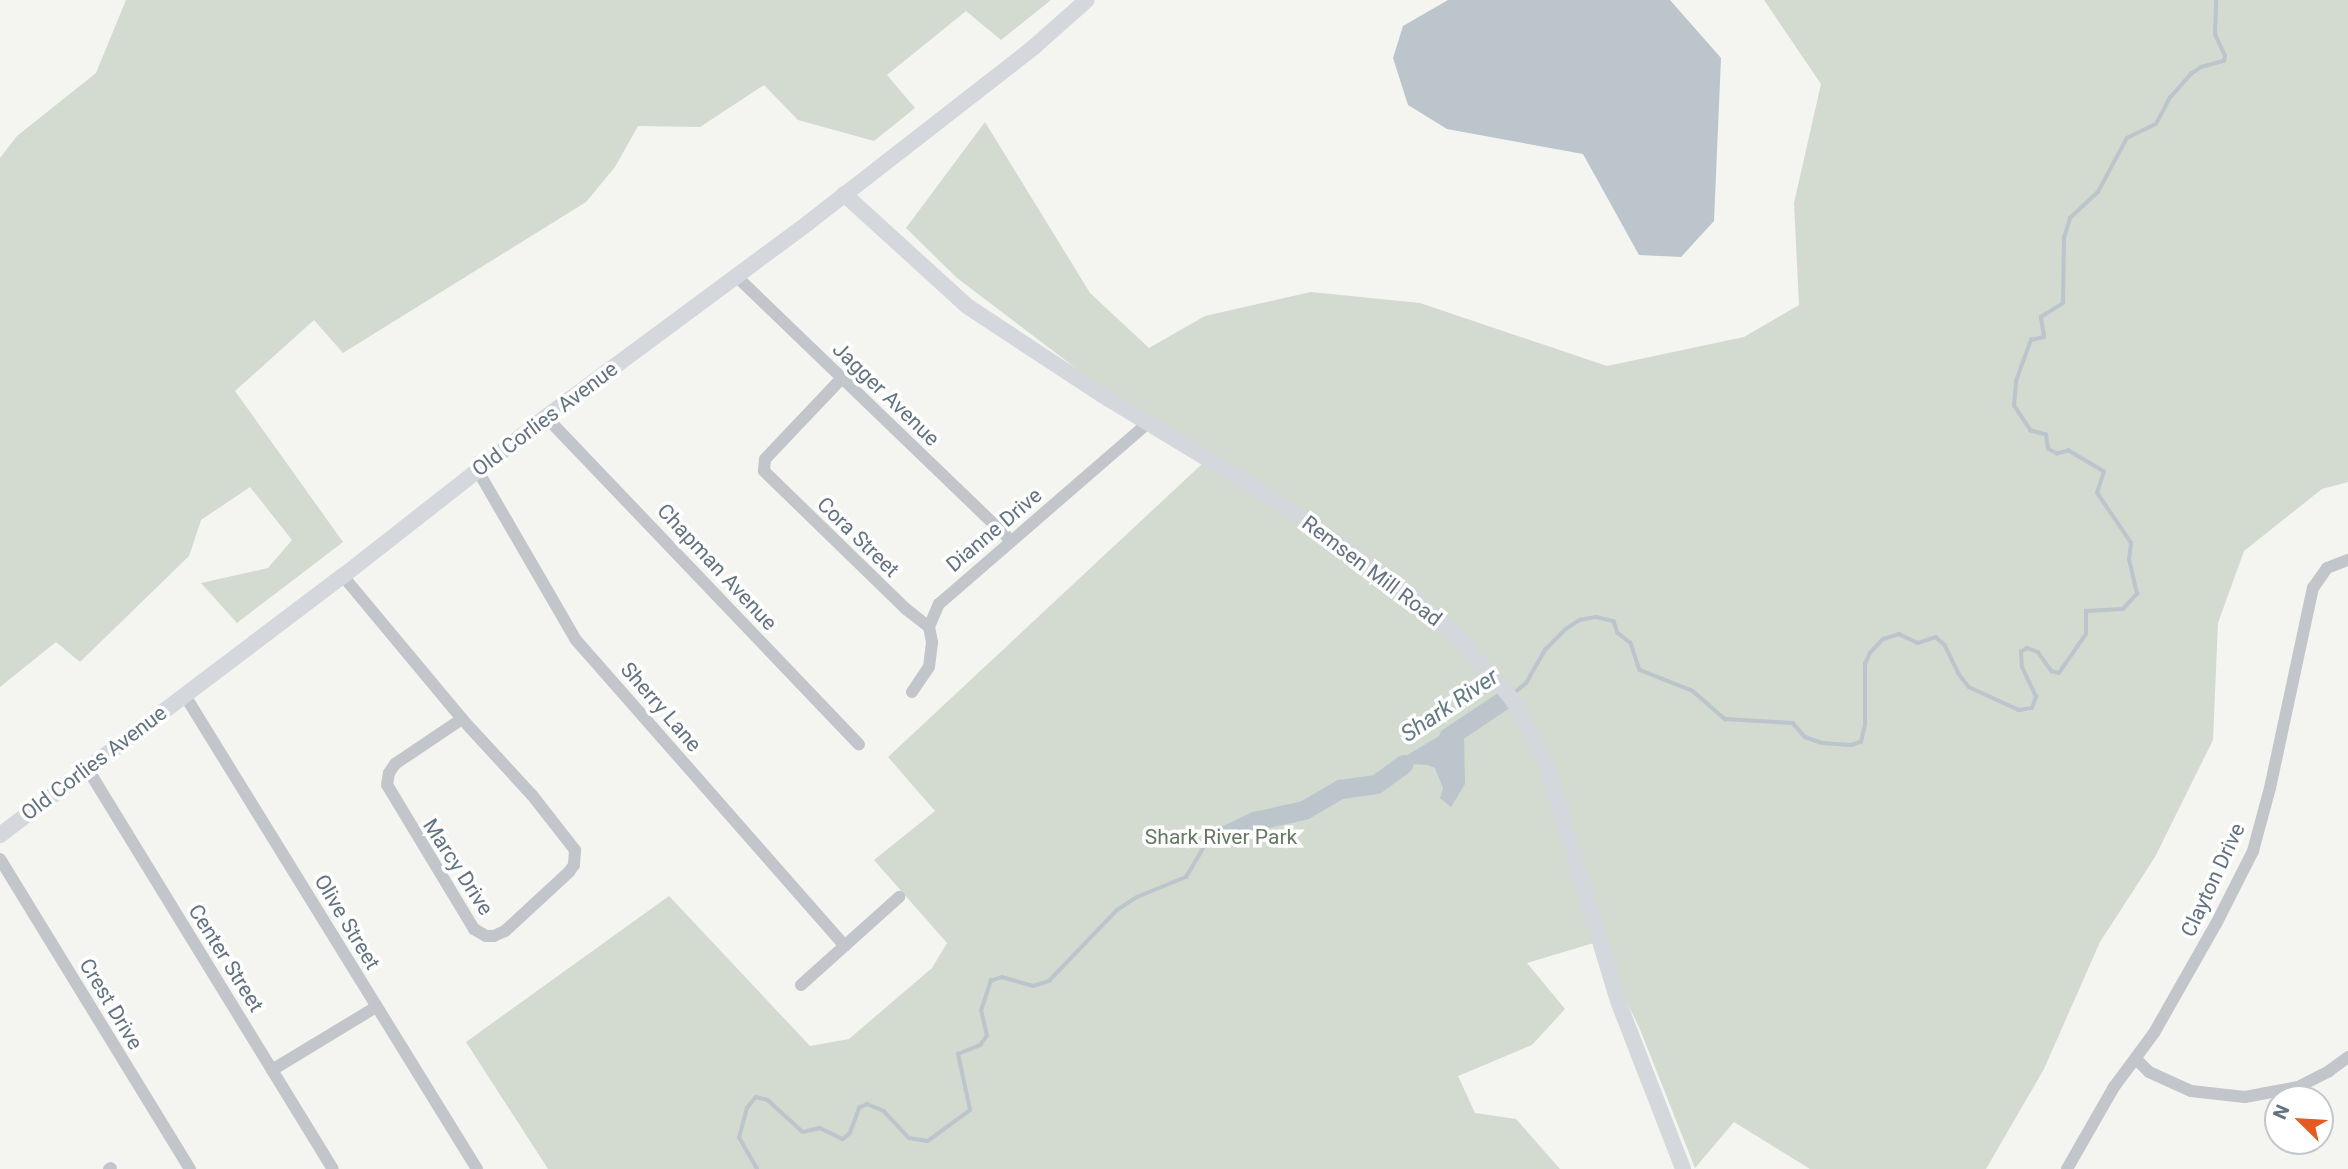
<!DOCTYPE html>
<style>
body{margin:0}
#map{position:relative;width:2348px;height:1169px;overflow:hidden;background:#f4f5f0;font-family:Roboto,sans-serif}
div>[style]{position:absolute}
.green>*{inset:0;background:#d3dad0}
.water>*{inset:0;background:#bbc5cb}
.stream>*{height:3.5px;margin:-1.75px;padding:0 1.75px;transform-origin:1.75px;border-radius:1.75px;background:#bbc5cb}
.river>*{height:19px;margin:-9.5px;padding:0 9.5px;transform-origin:9.5px;border-radius:9.5px;background:#bbc5cb}
.street>*{height:12px;margin:-6px;padding:0 6px;transform-origin:6px;border-radius:6px;background:#c2c5c9}
.secondary>*{height:16px;margin:-8px;padding:0 8px;transform-origin:8px;border-radius:8px;background:#d4d8dc}
span{translate:-50% -50%;white-space:nowrap;text-align:center;line-height:1.15;-webkit-text-stroke:7px #fff;paint-order:stroke}
.street-label{font-size:21px;color:#637282}
.park-label{font-size:21px;color:#657962}
.water-label{font-size:23px;color:#637a86;font-style:italic}
.north{position:absolute;left:2264px;top:1085px;width:70px;height:70px;box-sizing:border-box;background:#fff;border:2px solid #c1c7cd;border-radius:50%;rotate:294deg;font-size:19px;font-weight:700;line-height:28px;text-align:center;color:#637282}
.north::after{content:'';display:block;margin:auto;width:24px;height:32px;background:#e45a21;clip-path:polygon(50% 0,100% 100%,50% 72%,0 100%)}
</style>
<div id="map">
<div class="green">
<div style="clip-path:polygon(126px 0,1051px 0,1001px 40px,966px 11px,887px 75px,915px 108px,874px 141px,798px 120px,764px 85px,700px 127px,638px 126px,615px 167px,586px 202px,343px 353px,314px 320px,235px 391px,343px 542px,237px 623px,201px 583px,268px 568px,292px 540px,250px 487px,201px 520px,189px 556px,80px 662px,56px 642px,0 687px,0 158px,17px 136px,96px 73px)"></div>
<div style="clip-path:polygon(1764px 0,2348px 0,2348px 482px,2322px 489px,2244px 551px,2218px 623px,2213px 740px,2155px 857px,2100px 942px,2044px 1069px,1986px 1169px,1810px 1169px,1734px 1122px,1695px 1168px,1639px 1027px,1597px 942px,1527px 963px,1565px 1009px,1532px 1045px,1458px 1076px,1475px 1113px,1516px 1119px,1560px 1169px,548px 1169px,466px 1042px,669px 896px,810px 1046px,849px 1039px,932px 968px,947px 943px,874px 860px,935px 811px,888px 757px,1202px 464px,957px 278px,906px 228px,985px 122px,1090px 293px,1149px 348px,1205px 316px,1311px 292px,1420px 303px,1607px 366px,1744px 337px,1799px 305px,1794px 203px,1821px 84px)"></div>
</div>
<div class="water">
<div style="clip-path:polygon(1448px 0,1670px 0,1721px 58px,1714px 221px,1681px 257px,1639px 255px,1583px 154px,1447px 129px,1408px 105px,1393px 58px,1403px 26px)"></div>
<div style="clip-path:polygon(1464px 721px,1470px 723px,1464px 733px,1465px 784px,1451px 807px,1440px 798px,1443px 788px,1435px 768px,1428px 765px,1412px 764px,1384px 780px,1381px 771px)"></div>
</div>
<div class="stream">
<div style="left:1513px;top:694px;width:17px;rotate:-40deg"></div>
<div style="left:1526px;top:683px;width:39px;rotate:-60deg"></div>
<div style="left:1546px;top:649px;width:28px;rotate:-45deg"></div>
<div style="left:1566px;top:629px;width:17px;rotate:-33deg"></div>
<div style="left:1580px;top:620px;width:16px;rotate:-11deg"></div>
<div style="left:1596px;top:617px;width:18px;rotate:13deg"></div>
<div style="left:1614px;top:621px;width:13px;rotate:72deg"></div>
<div style="left:1618px;top:633px;width:16px;rotate:38deg"></div>
<div style="left:1631px;top:643px;width:28px;rotate:72deg"></div>
<div style="left:1640px;top:670px;width:57px;rotate:21.6deg"></div>
<div style="left:1693px;top:691px;width:43px;rotate:41.2deg"></div>
<div style="left:1725px;top:719px;width:68px;rotate:3.4deg"></div>
<div style="left:1793px;top:723px;width:18px;rotate:49deg"></div>
<div style="left:1805px;top:737px;width:18px;rotate:19deg"></div>
<div style="left:1822px;top:743px;width:29px;rotate:4deg"></div>
<div style="left:1851px;top:745px;width:10px;rotate:-17deg"></div>
<div style="left:1861px;top:742px;width:18px;rotate:-77deg"></div>
<div style="left:1865px;top:724px;width:60px;rotate:-90deg"></div>
<div style="left:1865px;top:664px;width:12px;rotate:-66deg"></div>
<div style="left:1870px;top:653px;width:19px;rotate:-47deg"></div>
<div style="left:1883px;top:639px;width:17px;rotate:-17deg"></div>
<div style="left:1899px;top:634px;width:21px;rotate:25deg"></div>
<div style="left:1918px;top:643px;width:19px;rotate:-18deg"></div>
<div style="left:1936px;top:637px;width:12px;rotate:42deg"></div>
<div style="left:1945px;top:645px;width:32px;rotate:64deg"></div>
<div style="left:1959px;top:674px;width:16px;rotate:52deg"></div>
<div style="left:1969px;top:687px;width:55px;rotate:24.7deg"></div>
<div style="left:2019px;top:710px;width:13px;rotate:-9deg"></div>
<div style="left:2032px;top:708px;width:12px;rotate:-70deg"></div>
<div style="left:2036px;top:697px;width:33px;rotate:-115deg"></div>
<div style="left:2022px;top:667px;width:15px;rotate:-94deg"></div>
<div style="left:2021px;top:652px;width:7px;rotate:-34deg"></div>
<div style="left:2027px;top:648px;width:12px;rotate:20deg"></div>
<div style="left:2038px;top:652px;width:24px;rotate:54deg"></div>
<div style="left:2052px;top:671px;width:7px;rotate:16deg"></div>
<div style="left:2059px;top:673px;width:47px;rotate:-55.3deg"></div>
<div style="left:2086px;top:634px;width:23px;rotate:-90deg"></div>
<div style="left:2086px;top:611px;width:37px;rotate:-3deg"></div>
<div style="left:2123px;top:609px;width:21px;rotate:-47deg"></div>
<div style="left:2137px;top:594px;width:35px;rotate:-103deg"></div>
<div style="left:2129px;top:560px;width:17px;rotate:-83deg"></div>
<div style="left:2131px;top:543px;width:60px;rotate:-124.2deg"></div>
<div style="left:2097px;top:493px;width:22px;rotate:-72deg"></div>
<div style="left:2104px;top:472px;width:41px;rotate:-149deg"></div>
<div style="left:2069px;top:451px;width:12px;rotate:166deg"></div>
<div style="left:2057px;top:454px;width:10px;rotate:-151deg"></div>
<div style="left:2048px;top:449px;width:14px;rotate:-98deg"></div>
<div style="left:2046px;top:435px;width:16px;rotate:-165deg"></div>
<div style="left:2031px;top:431px;width:30px;rotate:-124deg"></div>
<div style="left:2014px;top:406px;width:25px;rotate:-85deg"></div>
<div style="left:2016px;top:381px;width:44px;rotate:-69.9deg"></div>
<div style="left:2031px;top:340px;width:13px;rotate:-13deg"></div>
<div style="left:2044px;top:337px;width:20px;rotate:-99deg"></div>
<div style="left:2041px;top:317px;width:26px;rotate:-32deg"></div>
<div style="left:2063px;top:303px;width:65px;rotate:-89.1deg"></div>
<div style="left:2064px;top:238px;width:21px;rotate:-73deg"></div>
<div style="left:2070px;top:218px;width:38px;rotate:-43deg"></div>
<div style="left:2098px;top:192px;width:61px;rotate:-61.8deg"></div>
<div style="left:2127px;top:138px;width:32px;rotate:-26deg"></div>
<div style="left:2156px;top:124px;width:30px;rotate:-62deg"></div>
<div style="left:2170px;top:98px;width:32px;rotate:-49deg"></div>
<div style="left:2191px;top:74px;width:12px;rotate:-35deg"></div>
<div style="left:2201px;top:67px;width:24px;rotate:-15deg"></div>
<div style="left:2224px;top:61px;width:5px;rotate:-79deg"></div>
<div style="left:2225px;top:56px;width:23px;rotate:-115deg"></div>
<div style="left:2215px;top:35px;width:35px;rotate:-88deg"></div>
<div style="left:757px;top:1169px;width:36px;rotate:-120deg"></div>
<div style="left:739px;top:1138px;width:31px;rotate:-75deg"></div>
<div style="left:747px;top:1108px;width:14px;rotate:-51deg"></div>
<div style="left:756px;top:1097px;width:12px;rotate:14deg"></div>
<div style="left:768px;top:1100px;width:47px;rotate:42.4deg"></div>
<div style="left:803px;top:1132px;width:17px;rotate:-13deg"></div>
<div style="left:820px;top:1128px;width:25px;rotate:26deg"></div>
<div style="left:843px;top:1139px;width:9px;rotate:-41deg"></div>
<div style="left:850px;top:1133px;width:27px;rotate:-70deg"></div>
<div style="left:859px;top:1108px;width:9px;rotate:-27deg"></div>
<div style="left:867px;top:1104px;width:18px;rotate:22deg"></div>
<div style="left:884px;top:1111px;width:37px;rotate:47deg"></div>
<div style="left:909px;top:1138px;width:19px;rotate:9deg"></div>
<div style="left:928px;top:1141px;width:52px;rotate:-36.4deg"></div>
<div style="left:970px;top:1110px;width:57px;rotate:-102.1deg"></div>
<div style="left:958px;top:1054px;width:24px;rotate:-22deg"></div>
<div style="left:980px;top:1045px;width:11px;rotate:-52deg"></div>
<div style="left:987px;top:1036px;width:26px;rotate:-103deg"></div>
<div style="left:981px;top:1011px;width:32px;rotate:-72deg"></div>
<div style="left:991px;top:981px;width:12px;rotate:-20deg"></div>
<div style="left:1002px;top:977px;width:32px;rotate:16deg"></div>
<div style="left:1033px;top:986px;width:17px;rotate:-17deg"></div>
<div style="left:1049px;top:981px;width:98px;rotate:-46.2deg"></div>
<div style="left:1117px;top:910px;width:24px;rotate:-33deg"></div>
<div style="left:1137px;top:897px;width:53px;rotate:-22.2deg"></div>
<div style="left:1186px;top:877px;width:37px;rotate:-59deg"></div>
<div style="left:1205px;top:845px;width:51px;rotate:-28.1deg"></div>
<div style="left:1250px;top:821px;width:39px;rotate:-12deg"></div>
<div style="left:1288px;top:813px;width:33px;rotate:-23deg"></div>
<div style="left:1318px;top:800px;width:69px;rotate:-16.9deg"></div>
</div>
<div class="river">
<div style="left:1448px;top:737px;width:69px;rotate:-33.7deg"></div>
<div style="left:1221px;top:837px;width:37px;rotate:-26deg"></div>
<div style="left:1254px;top:821px;width:51px;rotate:-12.4deg"></div>
<div style="left:1304px;top:810px;width:42px;rotate:-30.3deg"></div>
<div style="left:1340px;top:789px;width:36px;rotate:-8deg"></div>
<div style="left:1376px;top:784px;width:34px;rotate:-36deg"></div>
</div>
<div class="street">
<div style="left:735px;top:275px;width:383px;rotate:43.9deg"></div>
<div style="left:841px;top:379px;width:110px;rotate:133.5deg"></div>
<div style="left:765px;top:459px;width:12px;rotate:95deg"></div>
<div style="left:764px;top:471px;width:198px;rotate:44.2deg"></div>
<div style="left:906px;top:609px;width:29px;rotate:38deg"></div>
<div style="left:546px;top:417px;width:453px;rotate:46.3deg"></div>
<div style="left:478px;top:471px;width:195px;rotate:59.9deg"></div>
<div style="left:576px;top:640px;width:407px;rotate:48.7deg"></div>
<div style="left:343px;top:576px;width:186px;rotate:50.2deg"></div>
<div style="left:912px;top:692px;width:30px;rotate:-56deg"></div>
<div style="left:929px;top:667px;width:25px;rotate:-83deg"></div>
<div style="left:932px;top:642px;width:15px;rotate:-101deg"></div>
<div style="left:929px;top:627px;width:25px;rotate:-67deg"></div>
<div style="left:939px;top:604px;width:276px;rotate:-40.9deg"></div>
<div style="left:184px;top:694px;width:558px;rotate:58.33deg"></div>
<div style="left:462px;top:719px;width:103px;rotate:47.4deg"></div>
<div style="left:532px;top:795px;width:70px;rotate:52deg"></div>
<div style="left:575px;top:850px;width:15px;rotate:94deg"></div>
<div style="left:574px;top:865px;width:9px;rotate:126deg"></div>
<div style="left:569px;top:872px;width:87px;rotate:137.3deg"></div>
<div style="left:505px;top:931px;width:12px;rotate:156deg"></div>
<div style="left:494px;top:936px;width:8px;rotate:180deg"></div>
<div style="left:486px;top:936px;width:14px;rotate:-150deg"></div>
<div style="left:474px;top:929px;width:168px;rotate:-121.1deg"></div>
<div style="left:387px;top:785px;width:12px;rotate:-81deg"></div>
<div style="left:389px;top:773px;width:11px;rotate:-56deg"></div>
<div style="left:395px;top:764px;width:81px;rotate:-33.9deg"></div>
<div style="left:87px;top:768px;width:470px;rotate:58.5deg"></div>
<div style="left:0;top:859px;width:364px;rotate:58.5deg"></div>
<div style="left:801px;top:985px;width:132px;rotate:-41.9deg"></div>
<div style="left:2136px;top:1059px;width:18px;rotate:45deg"></div>
<div style="left:2149px;top:1072px;width:46px;rotate:24.3deg"></div>
<div style="left:2191px;top:1091px;width:54px;rotate:6.3deg"></div>
<div style="left:2245px;top:1097px;width:54px;rotate:-10.7deg"></div>
<div style="left:2298px;top:1087px;width:35px;rotate:-27deg"></div>
<div style="left:2329px;top:1071px;width:24px;rotate:-36deg"></div>
<div style="left:272px;top:1070px;width:122px;rotate:-31.2deg"></div>
<div style="left:109px;top:1169px;width:2px;rotate:-27deg"></div>
<div style="left:2067px;top:1169px;width:95px;rotate:-60.2deg"></div>
<div style="left:2114px;top:1087px;width:67px;rotate:-53.5deg"></div>
<div style="left:2154px;top:1033px;width:125px;rotate:-60.4deg"></div>
<div style="left:2216px;top:924px;width:82px;rotate:-63.1deg"></div>
<div style="left:2253px;top:851px;width:65px;rotate:-74.9deg"></div>
<div style="left:2270px;top:788px;width:205px;rotate:-77.9deg"></div>
<div style="left:2313px;top:588px;width:24px;rotate:-55deg"></div>
<div style="left:2327px;top:568px;width:22px;rotate:-21deg"></div>
</div>
<div class="secondary">
<div style="left:844px;top:194px;width:166px;rotate:42.3deg"></div>
<div style="left:967px;top:306px;width:162px;rotate:33.4deg"></div>
<div style="left:1102px;top:395px;width:199px;rotate:31.2deg"></div>
<div style="left:1272px;top:498px;width:155px;rotate:34.5deg"></div>
<div style="left:1400px;top:586px;width:66px;rotate:40.7deg"></div>
<div style="left:1450px;top:629px;width:81px;rotate:48deg"></div>
<div style="left:1504px;top:689px;width:21px;rotate:53deg"></div>
<div style="left:1517px;top:706px;width:67px;rotate:63.4deg"></div>
<div style="left:1547px;top:766px;width:245px;rotate:73.2deg"></div>
<div style="left:1618px;top:1001px;width:180px;rotate:68.8deg"></div>
<div style="left:0;top:835px;width:430px;rotate:-37.1deg"></div>
<div style="left:343px;top:576px;width:258px;rotate:-38.1deg"></div>
<div style="left:546px;top:417px;width:326px;rotate:-36.5deg"></div>
<div style="left:808px;top:223px;width:288px;rotate:-37.9deg"></div>
<div style="left:1035px;top:46px;width:69px;rotate:-41.5deg"></div>
</div>
<div class="street-label">
<span style="left:886px;top:394px;rotate:44deg">Jagger Avenue</span>
<span style="left:545px;top:419px;rotate:-37deg">Old Corlies Avenue</span>
<span style="left:994px;top:530px;rotate:-40deg">Dianne Drive</span>
<span style="left:858px;top:537px;rotate:44deg">Cora Street</span>
<span style="left:717px;top:567px;rotate:47deg">Chapman Avenue</span>
<span style="left:1372px;top:571px;rotate:37deg">Remsen Mill Road</span>
<span style="left:661px;top:707px;rotate:49deg">Sherry Lane</span>
<span style="left:94px;top:763px;rotate:-37deg">Old Corlies Avenue</span>
<span style="left:458px;top:867px;rotate:57deg">Marcy Drive</span>
<span style="left:2213px;top:880px;rotate:-65deg">Clayton Drive</span>
<span style="left:347px;top:922px;rotate:59deg">Olive Street</span>
<span style="left:226px;top:958px;rotate:58deg">Center Street</span>
<span style="left:111px;top:1004px;rotate:59deg">Crest Drive</span>
</div>
<div class="park-label">
<span style="left:1221px;top:837px">Shark River Park</span>
</div>
<div class="water-label">
<span style="left:1450px;top:706px;rotate:-34deg">Shark River</span>
</div>
<div class="north">N</div>
</div>
